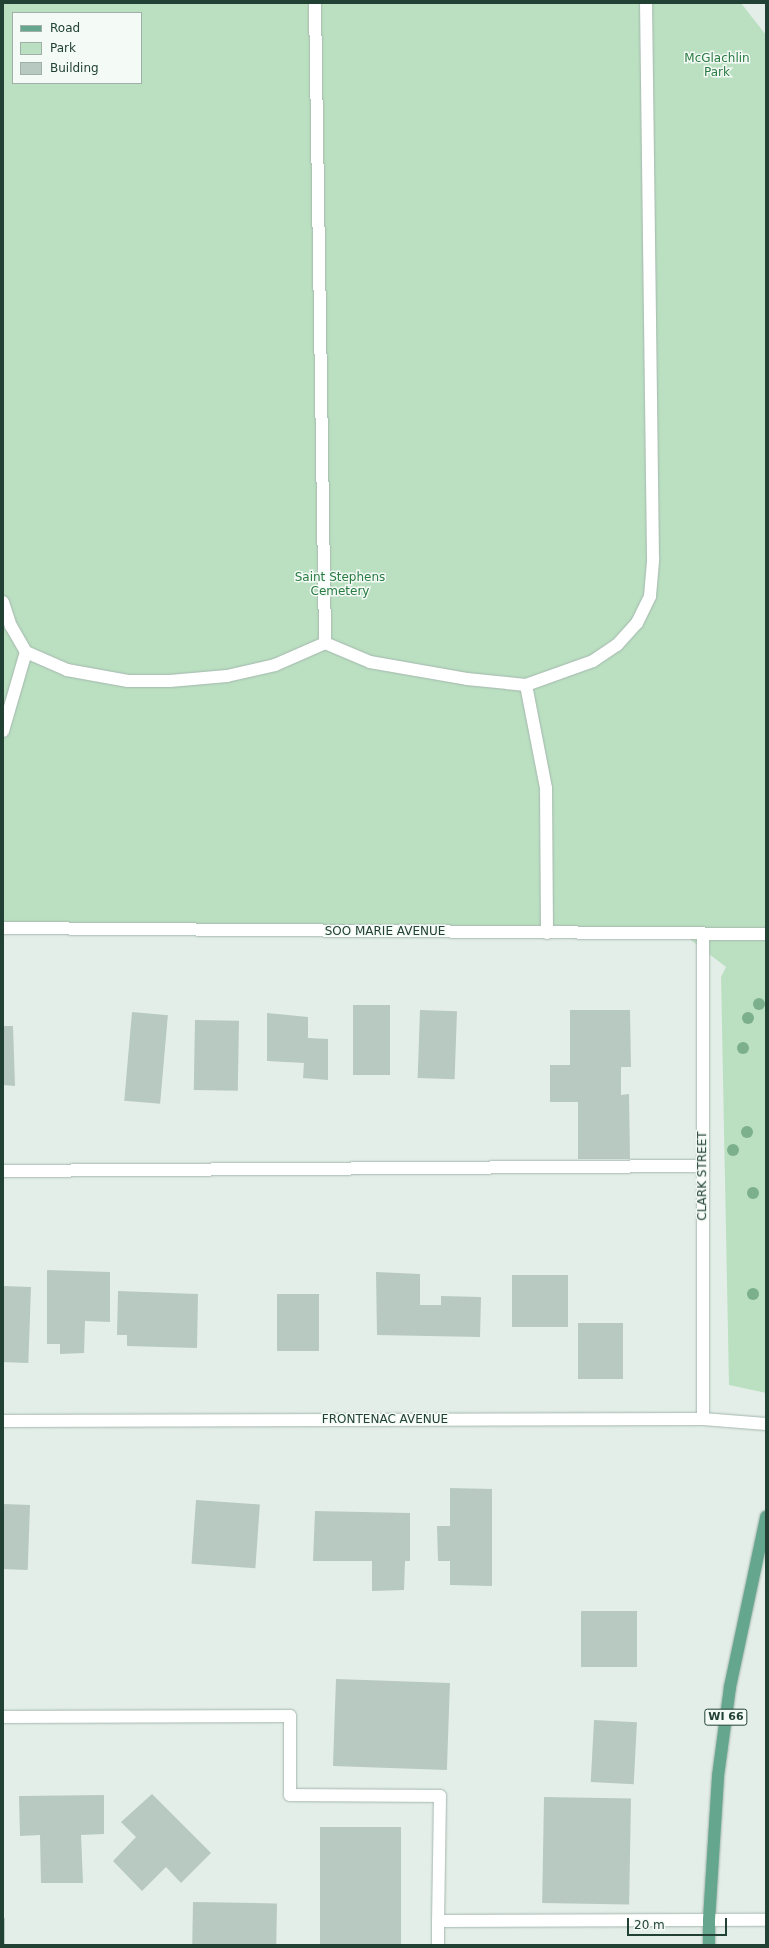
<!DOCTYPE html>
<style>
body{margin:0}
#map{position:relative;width:769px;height:1948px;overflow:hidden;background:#e3eee8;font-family:"DejaVu Sans",sans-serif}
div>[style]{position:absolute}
.green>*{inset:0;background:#bbe0c1}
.building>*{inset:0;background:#b8c9c1;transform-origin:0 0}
.roads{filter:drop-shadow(0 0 1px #a5b7af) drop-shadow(0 0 1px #a5b7af)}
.lane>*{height:12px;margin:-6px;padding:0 6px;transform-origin:6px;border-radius:6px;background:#fff}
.street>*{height:12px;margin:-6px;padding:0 6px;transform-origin:6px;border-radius:6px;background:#fff}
.primary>*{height:12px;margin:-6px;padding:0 6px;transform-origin:6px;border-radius:6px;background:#65a68f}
.trees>*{width:12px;height:12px;margin:-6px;border-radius:50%;background:#7caf8c}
span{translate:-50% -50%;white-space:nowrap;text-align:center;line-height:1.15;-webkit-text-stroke:3px #f4faf6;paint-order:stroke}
.shield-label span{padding:1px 3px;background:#f4faf6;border:1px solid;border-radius:3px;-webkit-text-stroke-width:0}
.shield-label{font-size:11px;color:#214135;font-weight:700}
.park-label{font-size:12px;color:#287b41}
.street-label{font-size:12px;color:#214135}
.frame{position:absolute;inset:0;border:4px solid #214135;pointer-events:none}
.legend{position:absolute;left:12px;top:12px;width:130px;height:72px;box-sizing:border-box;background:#f4faf6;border:1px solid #a0b0a9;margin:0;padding:5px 7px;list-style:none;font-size:12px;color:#214135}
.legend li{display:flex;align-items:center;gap:8px;height:20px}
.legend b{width:20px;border:1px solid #a0b0a9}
.scale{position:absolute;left:627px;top:1918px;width:100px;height:18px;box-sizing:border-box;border:2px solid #214135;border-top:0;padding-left:5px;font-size:12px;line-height:14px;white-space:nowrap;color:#214135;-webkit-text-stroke:3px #f4faf6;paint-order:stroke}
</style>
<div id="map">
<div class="green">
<div style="clip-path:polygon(evenodd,3px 3px,741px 3px,766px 35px,766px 1393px,729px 1385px,721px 977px,726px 967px,683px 934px,3px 928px,3px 3px,13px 13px,141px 13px,141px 83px,13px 83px,13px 13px)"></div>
</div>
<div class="building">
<div style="left:353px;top:1005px;width:37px;height:70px"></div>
<div style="left:420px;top:1010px;width:37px;height:68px;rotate:2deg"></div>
<div style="clip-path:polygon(570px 1010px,630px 1010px,631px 1067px,621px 1067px,621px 1095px,629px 1094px,630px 1159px,578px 1159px,578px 1102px,550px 1102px,550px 1065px,570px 1065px)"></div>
<div style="left:132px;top:1012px;width:36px;height:89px;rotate:5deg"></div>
<div style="clip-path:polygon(267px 1013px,308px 1017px,308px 1038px,328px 1039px,328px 1080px,303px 1078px,304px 1063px,267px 1061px)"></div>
<div style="left:195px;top:1020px;width:44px;height:70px;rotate:1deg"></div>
<div style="clip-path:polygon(3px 1026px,13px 1026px,15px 1086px,3px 1085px)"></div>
<div style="clip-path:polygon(47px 1270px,110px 1272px,110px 1322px,85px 1321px,84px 1353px,60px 1354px,60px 1344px,47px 1344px)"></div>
<div style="clip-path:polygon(376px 1272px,420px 1274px,420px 1305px,441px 1305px,441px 1296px,481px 1297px,480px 1337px,377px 1335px)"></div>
<div style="left:512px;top:1275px;width:56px;height:52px"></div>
<div style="left:3px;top:1286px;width:28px;height:76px;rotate:2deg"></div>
<div style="clip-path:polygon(118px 1291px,198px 1294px,197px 1348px,127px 1346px,127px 1335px,117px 1335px)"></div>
<div style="left:319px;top:1294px;width:57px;height:42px;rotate:90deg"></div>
<div style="left:578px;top:1323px;width:45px;height:56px"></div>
<div style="clip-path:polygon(450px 1488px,492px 1489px,492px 1586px,450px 1585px,450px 1561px,438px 1561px,437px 1526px,450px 1526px)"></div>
<div style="left:196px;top:1500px;width:64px;height:64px;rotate:4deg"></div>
<div style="left:3px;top:1504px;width:27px;height:65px;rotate:2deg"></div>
<div style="clip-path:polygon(315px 1511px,410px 1513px,410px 1561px,405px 1561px,404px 1590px,372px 1591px,372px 1561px,313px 1561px)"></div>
<div style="left:581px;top:1611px;width:56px;height:56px"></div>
<div style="left:336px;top:1679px;width:114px;height:87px;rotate:2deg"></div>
<div style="left:594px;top:1720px;width:43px;height:62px;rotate:3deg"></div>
<div style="clip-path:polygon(152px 1794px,211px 1853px,181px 1883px,166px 1867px,142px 1891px,113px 1861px,136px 1837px,121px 1822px)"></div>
<div style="clip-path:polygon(104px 1795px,104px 1834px,81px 1835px,83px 1883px,41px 1883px,40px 1835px,20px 1836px,19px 1796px)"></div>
<div style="left:544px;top:1797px;width:87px;height:106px;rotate:1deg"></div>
<div style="left:320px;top:1827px;width:81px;height:118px"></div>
<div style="left:193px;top:1902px;width:84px;height:43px;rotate:1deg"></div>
<div style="left:3px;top:1918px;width:2px;height:27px"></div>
</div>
<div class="roads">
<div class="lane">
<div style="left:315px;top:3px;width:640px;rotate:89.1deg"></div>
<div style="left:3px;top:602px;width:25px;rotate:72deg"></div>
<div style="left:11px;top:626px;width:30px;rotate:60deg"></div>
<div style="left:26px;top:652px;width:45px;rotate:23.7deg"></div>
<div style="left:67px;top:670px;width:62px;rotate:10.2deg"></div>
<div style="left:128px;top:681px;width:42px"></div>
<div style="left:170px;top:681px;width:57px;rotate:-5deg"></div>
<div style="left:227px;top:676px;width:49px;rotate:-12.9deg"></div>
<div style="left:275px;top:665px;width:55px;rotate:-23.7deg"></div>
<div style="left:325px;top:643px;width:49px;rotate:22.9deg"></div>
<div style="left:370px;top:662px;width:98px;rotate:9.9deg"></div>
<div style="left:467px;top:679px;width:59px;rotate:5.8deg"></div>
<div style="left:526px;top:685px;width:71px;rotate:-19.7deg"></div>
<div style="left:593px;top:661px;width:29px;rotate:-34deg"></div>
<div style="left:617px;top:645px;width:30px;rotate:-48deg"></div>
<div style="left:637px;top:623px;width:30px;rotate:-64deg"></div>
<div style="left:650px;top:596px;width:38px;rotate:-85deg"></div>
<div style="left:653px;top:558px;width:555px;rotate:-90.72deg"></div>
<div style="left:526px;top:685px;width:105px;rotate:79deg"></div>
<div style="left:546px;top:788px;width:145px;rotate:89.6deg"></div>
<div style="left:3px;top:731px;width:82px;rotate:-73.8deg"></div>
<div style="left:3px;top:1171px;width:700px;rotate:-0.41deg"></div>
<div style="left:3px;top:1717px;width:287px;rotate:-0.2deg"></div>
<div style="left:290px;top:1716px;width:79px;rotate:90deg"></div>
<div style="left:290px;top:1795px;width:150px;rotate:0.4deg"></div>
<div style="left:440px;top:1796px;width:125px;rotate:90.9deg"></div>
<div style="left:438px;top:1945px;width:24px;rotate:-90deg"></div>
<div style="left:438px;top:1921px;width:328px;rotate:-0.2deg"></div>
</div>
<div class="street">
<div style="left:3px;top:928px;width:763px;rotate:0.45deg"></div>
<div style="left:703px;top:934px;width:485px;rotate:90deg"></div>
<div style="left:3px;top:1421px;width:700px;rotate:-0.16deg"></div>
<div style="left:703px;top:1419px;width:63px;rotate:4.5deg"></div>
</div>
<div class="primary">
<div style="left:709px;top:1945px;width:25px;rotate:-90deg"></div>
<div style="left:709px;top:1920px;width:144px;rotate:-86.4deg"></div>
<div style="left:718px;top:1776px;width:90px;rotate:-82.3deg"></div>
<div style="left:730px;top:1687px;width:174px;rotate:-78deg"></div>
</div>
</div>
<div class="trees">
<div style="left:759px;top:1004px"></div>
<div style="left:748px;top:1018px"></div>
<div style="left:743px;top:1048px"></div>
<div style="left:747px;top:1132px"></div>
<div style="left:733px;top:1150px"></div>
<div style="left:753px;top:1193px"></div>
<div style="left:753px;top:1294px"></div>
</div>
<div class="shield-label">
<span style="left:726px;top:1717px">WI 66</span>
</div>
<div class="park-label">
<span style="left:717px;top:66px">McGlachlin<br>Park</span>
<span style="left:340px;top:585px">Saint Stephens<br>Cemetery</span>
</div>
<div class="street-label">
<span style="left:385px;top:932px">SOO MARIE AVENUE</span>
<span style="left:703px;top:1176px;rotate:-90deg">CLARK STREET</span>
<span style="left:385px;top:1420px">FRONTENAC AVENUE</span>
</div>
<div class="frame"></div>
<ul class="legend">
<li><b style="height:5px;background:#65a68f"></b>Road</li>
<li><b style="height:11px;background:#bbe0c1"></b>Park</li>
<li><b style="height:11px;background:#b8c9c1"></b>Building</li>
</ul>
<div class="scale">20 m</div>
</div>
